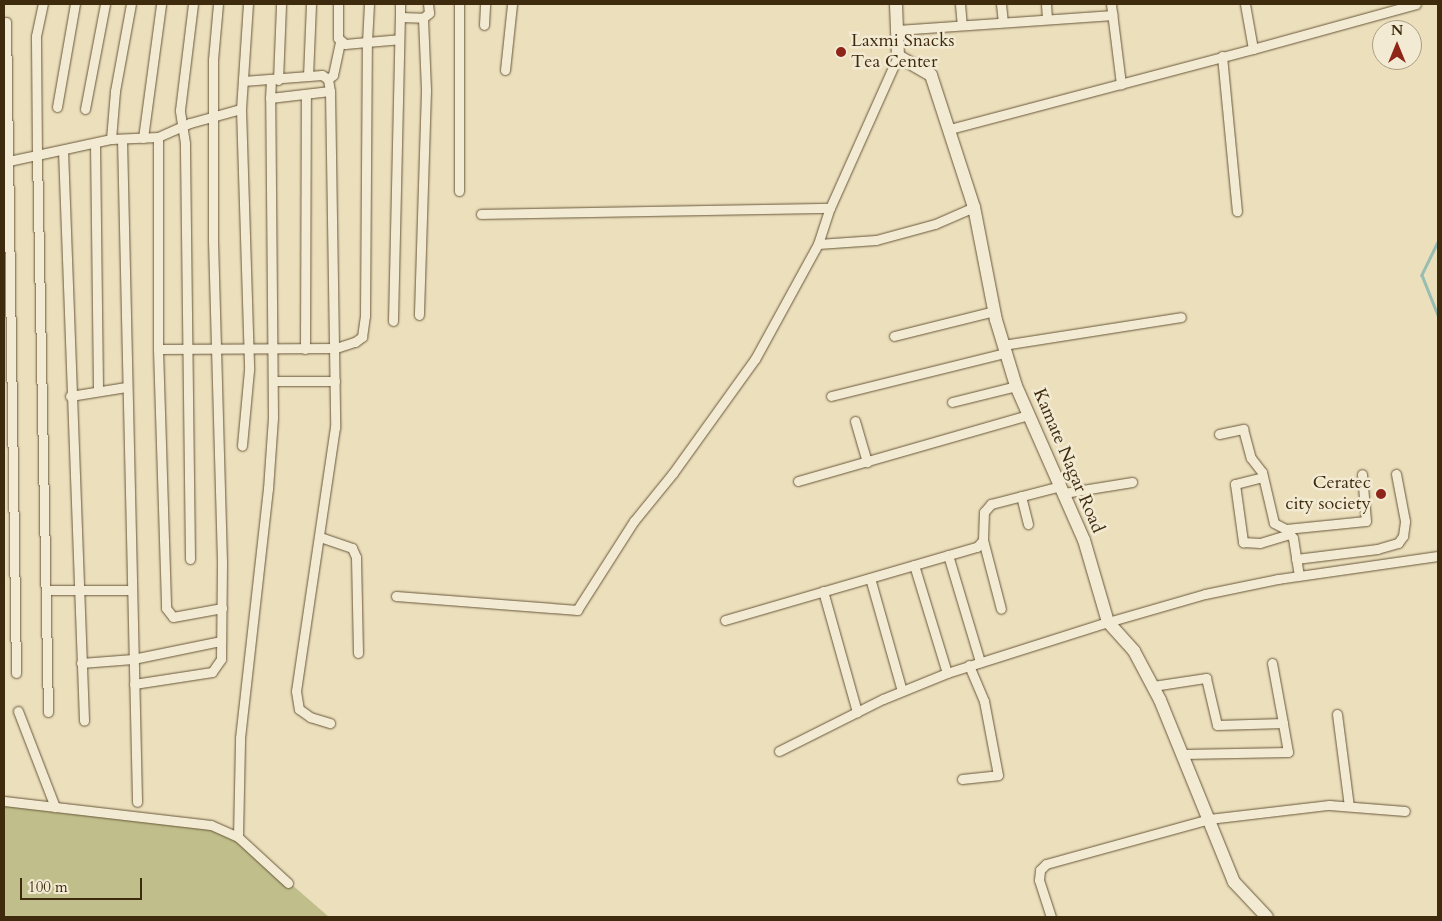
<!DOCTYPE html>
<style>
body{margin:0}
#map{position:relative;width:1442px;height:921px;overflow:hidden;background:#ebdfbc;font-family:Cardo,serif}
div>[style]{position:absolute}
.green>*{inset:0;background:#c0bf8b}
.stream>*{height:2.5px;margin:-1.25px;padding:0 1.25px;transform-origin:1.25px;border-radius:1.25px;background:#98bdb1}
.roads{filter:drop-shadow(0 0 1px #695739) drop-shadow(0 0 1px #695739)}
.street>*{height:9px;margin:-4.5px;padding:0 4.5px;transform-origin:4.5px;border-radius:4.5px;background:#f2ead3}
.secondary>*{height:12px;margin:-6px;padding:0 6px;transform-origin:6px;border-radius:6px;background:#f2ead3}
.dots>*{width:14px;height:14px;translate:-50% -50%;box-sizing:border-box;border:2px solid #f2ead3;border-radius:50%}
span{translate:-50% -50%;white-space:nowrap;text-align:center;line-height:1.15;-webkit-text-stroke:5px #f2ead3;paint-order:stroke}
.poi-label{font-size:18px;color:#3e2a0d}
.left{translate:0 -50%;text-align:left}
.right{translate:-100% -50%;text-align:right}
.street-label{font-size:18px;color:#3e2a0d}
.frame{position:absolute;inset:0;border:5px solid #3e2a0d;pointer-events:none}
.north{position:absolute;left:1372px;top:20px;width:50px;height:50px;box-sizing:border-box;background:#f2ead3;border:1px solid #aa9d84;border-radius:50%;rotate:0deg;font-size:14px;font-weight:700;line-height:20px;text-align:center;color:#3e2a0d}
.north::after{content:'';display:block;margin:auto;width:18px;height:22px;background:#8f2418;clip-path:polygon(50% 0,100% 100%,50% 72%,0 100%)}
.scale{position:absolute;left:20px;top:878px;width:122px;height:22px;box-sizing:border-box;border:2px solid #3e2a0d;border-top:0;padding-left:6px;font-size:15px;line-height:18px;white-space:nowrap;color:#3e2a0d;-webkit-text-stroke:4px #f2ead3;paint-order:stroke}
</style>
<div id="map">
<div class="green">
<div style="clip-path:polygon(4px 805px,228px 829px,329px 917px,4px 917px)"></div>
</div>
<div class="stream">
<div style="left:1438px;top:242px;width:37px;rotate:116deg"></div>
<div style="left:1422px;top:275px;width:43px;rotate:68.2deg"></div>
</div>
<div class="roads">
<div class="street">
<div style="left:338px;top:4px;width:34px;rotate:90deg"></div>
<div style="left:338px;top:38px;width:9px;rotate:41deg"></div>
<div style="left:345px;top:44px;width:22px;rotate:-5deg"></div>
<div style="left:367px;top:42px;width:38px;rotate:-87deg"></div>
<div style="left:400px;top:4px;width:13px;rotate:90deg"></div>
<div style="left:400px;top:17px;width:23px;rotate:2deg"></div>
<div style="left:423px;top:18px;width:72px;rotate:87.6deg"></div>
<div style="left:426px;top:90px;width:225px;rotate:91.8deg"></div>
<div style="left:960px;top:4px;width:21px;rotate:85deg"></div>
<div style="left:1001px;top:4px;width:18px;rotate:84deg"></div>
<div style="left:1046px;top:4px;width:15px;rotate:86deg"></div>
<div style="left:1111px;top:4px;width:81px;rotate:82.9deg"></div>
<div style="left:423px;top:18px;width:8px;rotate:-40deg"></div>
<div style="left:429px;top:13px;width:9px;rotate:-96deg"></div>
<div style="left:6px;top:22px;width:651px;rotate:89.12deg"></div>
<div style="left:484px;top:25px;width:21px;rotate:-87deg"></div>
<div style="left:898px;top:30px;width:215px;rotate:-4deg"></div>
<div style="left:1253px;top:49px;width:169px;rotate:-15.4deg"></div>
<div style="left:1222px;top:56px;width:156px;rotate:84.5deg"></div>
<div style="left:505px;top:70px;width:66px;rotate:-83.9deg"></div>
<div style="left:308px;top:76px;width:72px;rotate:-87.6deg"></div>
<div style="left:328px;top:79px;width:6px;rotate:-39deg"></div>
<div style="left:333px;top:75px;width:33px;rotate:-78deg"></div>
<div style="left:271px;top:80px;width:18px;rotate:93deg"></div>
<div style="left:270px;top:98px;width:60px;rotate:-6.7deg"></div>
<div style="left:278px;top:80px;width:76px;rotate:-87.7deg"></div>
<div style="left:243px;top:81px;width:79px;rotate:-4.3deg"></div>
<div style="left:322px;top:75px;width:7px;rotate:34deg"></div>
<div style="left:328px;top:79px;width:12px;rotate:81deg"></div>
<div style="left:330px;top:91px;width:336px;rotate:89.1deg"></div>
<div style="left:335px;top:427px;width:267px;rotate:98.4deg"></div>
<div style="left:296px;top:691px;width:18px;rotate:81deg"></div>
<div style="left:299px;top:709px;width:14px;rotate:36deg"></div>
<div style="left:310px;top:717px;width:21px;rotate:17deg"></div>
<div style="left:57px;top:107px;width:105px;rotate:-80.1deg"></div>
<div style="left:85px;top:109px;width:107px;rotate:-79.2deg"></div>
<div style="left:241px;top:109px;width:261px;rotate:88.2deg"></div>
<div style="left:249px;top:370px;width:76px;rotate:95.3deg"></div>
<div style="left:950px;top:129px;width:313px;rotate:-14.8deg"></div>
<div style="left:1253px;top:49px;width:46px;rotate:-100.1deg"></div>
<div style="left:158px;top:137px;width:212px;rotate:90deg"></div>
<div style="left:158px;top:349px;width:178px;rotate:-0.3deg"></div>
<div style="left:336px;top:348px;width:20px;rotate:-18deg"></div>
<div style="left:355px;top:342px;width:9px;rotate:-36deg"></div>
<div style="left:362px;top:337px;width:21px;rotate:-82deg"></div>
<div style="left:365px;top:316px;width:274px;rotate:-89.6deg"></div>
<div style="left:367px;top:42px;width:32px;rotate:-5deg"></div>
<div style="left:143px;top:138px;width:135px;rotate:-82.3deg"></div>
<div style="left:111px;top:139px;width:48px;rotate:-85.2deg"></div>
<div style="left:115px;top:91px;width:88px;rotate:-79.6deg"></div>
<div style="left:122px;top:139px;width:663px;rotate:88.7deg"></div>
<div style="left:95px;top:143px;width:248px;rotate:89.3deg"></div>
<div style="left:63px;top:150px;width:571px;rotate:87.89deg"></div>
<div style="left:4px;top:162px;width:34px;rotate:-12deg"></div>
<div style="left:37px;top:155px;width:119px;rotate:-90.5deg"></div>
<div style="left:36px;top:36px;width:33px;rotate:-78deg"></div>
<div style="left:459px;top:191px;width:187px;rotate:-90deg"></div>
<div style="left:481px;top:214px;width:349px;rotate:-1deg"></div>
<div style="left:818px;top:244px;width:58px;rotate:-3.9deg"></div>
<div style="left:876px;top:240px;width:61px;rotate:-15.2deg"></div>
<div style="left:935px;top:224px;width:43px;rotate:-23.6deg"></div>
<div style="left:393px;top:321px;width:304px;rotate:-88.7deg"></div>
<div style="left:894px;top:336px;width:103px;rotate:-14deg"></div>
<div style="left:1003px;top:345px;width:180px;rotate:-8.9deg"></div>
<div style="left:158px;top:349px;width:259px;rotate:88.2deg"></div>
<div style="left:166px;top:608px;width:11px;rotate:52deg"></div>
<div style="left:173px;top:617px;width:50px;rotate:-10.4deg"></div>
<div style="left:305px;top:349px;width:255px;rotate:-89.8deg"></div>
<div style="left:274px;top:381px;width:61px"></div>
<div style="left:70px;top:396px;width:57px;rotate:-9.1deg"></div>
<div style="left:831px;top:396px;width:179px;rotate:-13.9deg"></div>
<div style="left:952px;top:402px;width:66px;rotate:-14deg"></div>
<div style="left:855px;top:421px;width:43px;rotate:73.7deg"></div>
<div style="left:1219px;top:434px;width:25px;rotate:-12deg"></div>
<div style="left:1243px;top:429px;width:30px;rotate:75deg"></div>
<div style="left:1251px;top:458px;width:18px;rotate:52deg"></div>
<div style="left:1262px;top:472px;width:52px;rotate:76.8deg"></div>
<div style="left:1274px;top:523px;width:13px;rotate:27deg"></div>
<div style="left:1286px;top:529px;width:11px;rotate:52deg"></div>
<div style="left:1293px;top:538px;width:38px;rotate:81deg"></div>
<div style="left:1263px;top:477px;width:29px;rotate:166deg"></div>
<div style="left:1235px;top:484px;width:59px;rotate:82.1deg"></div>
<div style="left:1243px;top:542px;width:17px;rotate:3deg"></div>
<div style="left:1260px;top:543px;width:31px;rotate:-17deg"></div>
<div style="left:798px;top:481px;width:239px;rotate:-16deg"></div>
<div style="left:1064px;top:493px;width:69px;rotate:-9.2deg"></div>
<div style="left:1021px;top:496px;width:29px;rotate:76deg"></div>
<div style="left:1286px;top:529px;width:80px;rotate:-5.7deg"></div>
<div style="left:1366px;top:521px;width:47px;rotate:-94.9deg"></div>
<div style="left:320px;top:537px;width:34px;rotate:19deg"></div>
<div style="left:352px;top:548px;width:10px;rotate:66deg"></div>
<div style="left:356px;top:557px;width:96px;rotate:88.8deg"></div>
<div style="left:983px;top:540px;width:71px;rotate:75.4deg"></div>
<div style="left:948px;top:555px;width:112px;rotate:73.3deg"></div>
<div style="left:190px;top:559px;width:416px;rotate:-90.7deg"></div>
<div style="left:185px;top:143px;width:33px;rotate:-99deg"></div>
<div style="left:180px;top:110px;width:107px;rotate:-83deg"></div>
<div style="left:1296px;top:559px;width:82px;rotate:-7deg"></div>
<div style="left:1377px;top:549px;width:22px;rotate:-16deg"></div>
<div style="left:1398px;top:543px;width:9px;rotate:-54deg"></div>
<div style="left:1403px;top:536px;width:15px;rotate:-82deg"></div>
<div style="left:1405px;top:521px;width:48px;rotate:-100.8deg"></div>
<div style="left:914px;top:565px;width:113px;rotate:73deg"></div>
<div style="left:870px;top:578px;width:117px;rotate:74.2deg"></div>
<div style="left:46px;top:590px;width:85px"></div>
<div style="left:823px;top:591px;width:126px;rotate:74.3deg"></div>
<div style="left:396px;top:596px;width:182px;rotate:4.4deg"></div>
<div style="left:577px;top:610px;width:106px;rotate:-57.4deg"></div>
<div style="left:634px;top:521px;width:62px;rotate:-50.9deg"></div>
<div style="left:673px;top:473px;width:140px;rotate:-54.3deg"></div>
<div style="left:755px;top:359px;width:131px;rotate:-61.3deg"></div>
<div style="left:818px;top:244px;width:38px;rotate:-72deg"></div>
<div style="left:830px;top:208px;width:167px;rotate:-65.9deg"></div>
<div style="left:725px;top:620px;width:262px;rotate:-16.2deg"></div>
<div style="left:977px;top:547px;width:9px;rotate:-49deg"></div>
<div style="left:983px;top:540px;width:28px;rotate:-88deg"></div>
<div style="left:984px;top:512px;width:11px;rotate:-49deg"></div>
<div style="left:991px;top:504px;width:72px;rotate:-14.4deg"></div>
<div style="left:81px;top:663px;width:52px;rotate:-4.4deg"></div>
<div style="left:133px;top:659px;width:90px;rotate:-11.6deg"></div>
<div style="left:134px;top:684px;width:79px;rotate:-8.7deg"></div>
<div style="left:212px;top:672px;width:16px;rotate:-55deg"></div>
<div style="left:221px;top:659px;width:97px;rotate:-89.4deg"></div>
<div style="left:222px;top:562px;width:323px;rotate:-91.6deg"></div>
<div style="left:213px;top:239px;width:179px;rotate:-90deg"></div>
<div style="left:213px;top:60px;width:56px;rotate:-84.9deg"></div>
<div style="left:1153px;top:686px;width:54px;rotate:-8.6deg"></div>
<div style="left:1206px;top:678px;width:48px;rotate:76.8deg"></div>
<div style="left:1217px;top:725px;width:66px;rotate:-1.7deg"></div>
<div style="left:1283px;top:723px;width:61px;rotate:-100.4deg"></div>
<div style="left:18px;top:711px;width:103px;rotate:68.9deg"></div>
<div style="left:48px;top:712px;width:557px;rotate:-91.13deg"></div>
<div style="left:37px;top:155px;width:76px;rotate:-12.2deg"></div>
<div style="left:111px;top:139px;width:47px;rotate:-2.4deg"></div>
<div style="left:158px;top:137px;width:35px;rotate:-24deg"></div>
<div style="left:190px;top:123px;width:53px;rotate:-15.4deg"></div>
<div style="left:241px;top:109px;width:105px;rotate:-86.2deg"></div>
<div style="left:1337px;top:714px;width:93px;rotate:82.6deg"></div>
<div style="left:779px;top:751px;width:116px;rotate:-26.6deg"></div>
<div style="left:883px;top:699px;width:69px;rotate:-22.1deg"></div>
<div style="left:947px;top:673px;width:169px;rotate:-17.6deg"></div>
<div style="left:1108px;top:622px;width:101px;rotate:-16.1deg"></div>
<div style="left:1205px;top:594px;width:75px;rotate:-11.6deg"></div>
<div style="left:1278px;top:579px;width:162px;rotate:-8.2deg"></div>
<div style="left:1183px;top:754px;width:105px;rotate:-1.1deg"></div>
<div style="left:1288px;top:752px;width:29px;rotate:-100deg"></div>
<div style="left:962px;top:779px;width:36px;rotate:-6deg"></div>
<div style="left:998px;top:775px;width:75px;rotate:-100.7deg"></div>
<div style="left:984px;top:701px;width:39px;rotate:-113deg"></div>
<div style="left:4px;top:801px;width:208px;rotate:6.6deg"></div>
<div style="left:211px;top:825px;width:30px;rotate:24deg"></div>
<div style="left:238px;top:837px;width:68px;rotate:42.6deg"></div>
<div style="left:238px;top:837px;width:99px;rotate:-88.8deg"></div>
<div style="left:240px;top:738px;width:251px;rotate:-83.6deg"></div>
<div style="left:268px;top:489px;width:72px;rotate:-86deg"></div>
<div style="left:273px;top:417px;width:319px;rotate:-90.5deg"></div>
<div style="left:1051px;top:917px;width:39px;rotate:-108deg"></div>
<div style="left:1039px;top:880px;width:10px;rotate:-84deg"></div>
<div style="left:1040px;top:870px;width:8px;rotate:-45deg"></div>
<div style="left:1046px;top:864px;width:169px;rotate:-15.4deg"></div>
<div style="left:1209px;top:819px;width:121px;rotate:-6.7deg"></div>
<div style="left:1329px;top:805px;width:76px;rotate:4.5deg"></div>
</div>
<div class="secondary">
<div style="left:896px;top:4px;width:52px;rotate:87.8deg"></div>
<div style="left:898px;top:56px;width:38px;rotate:30deg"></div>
<div style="left:931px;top:75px;width:139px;rotate:72deg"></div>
<div style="left:974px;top:207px;width:115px;rotate:79deg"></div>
<div style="left:996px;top:320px;width:69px;rotate:73.1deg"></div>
<div style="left:1016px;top:386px;width:168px;rotate:66.2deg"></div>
<div style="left:1084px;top:540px;width:85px;rotate:73.7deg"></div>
<div style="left:1108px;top:622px;width:39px;rotate:48deg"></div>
<div style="left:1134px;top:651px;width:55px;rotate:62deg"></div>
<div style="left:1160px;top:700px;width:196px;rotate:67.9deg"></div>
<div style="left:1234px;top:882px;width:48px;rotate:46.7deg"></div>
</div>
</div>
<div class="dots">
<div style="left:841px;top:52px;background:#8f2418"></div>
<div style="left:1381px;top:494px;background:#8f2418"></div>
</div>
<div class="poi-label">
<span class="left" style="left:851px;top:52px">Laxmi Snacks<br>Tea Center</span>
<span class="right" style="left:1371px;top:494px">Ceratec<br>city society</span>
</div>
<div class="street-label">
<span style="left:1068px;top:461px;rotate:67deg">Kamate Nagar Road</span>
</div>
<div class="frame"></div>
<div class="north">N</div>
<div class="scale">100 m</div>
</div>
